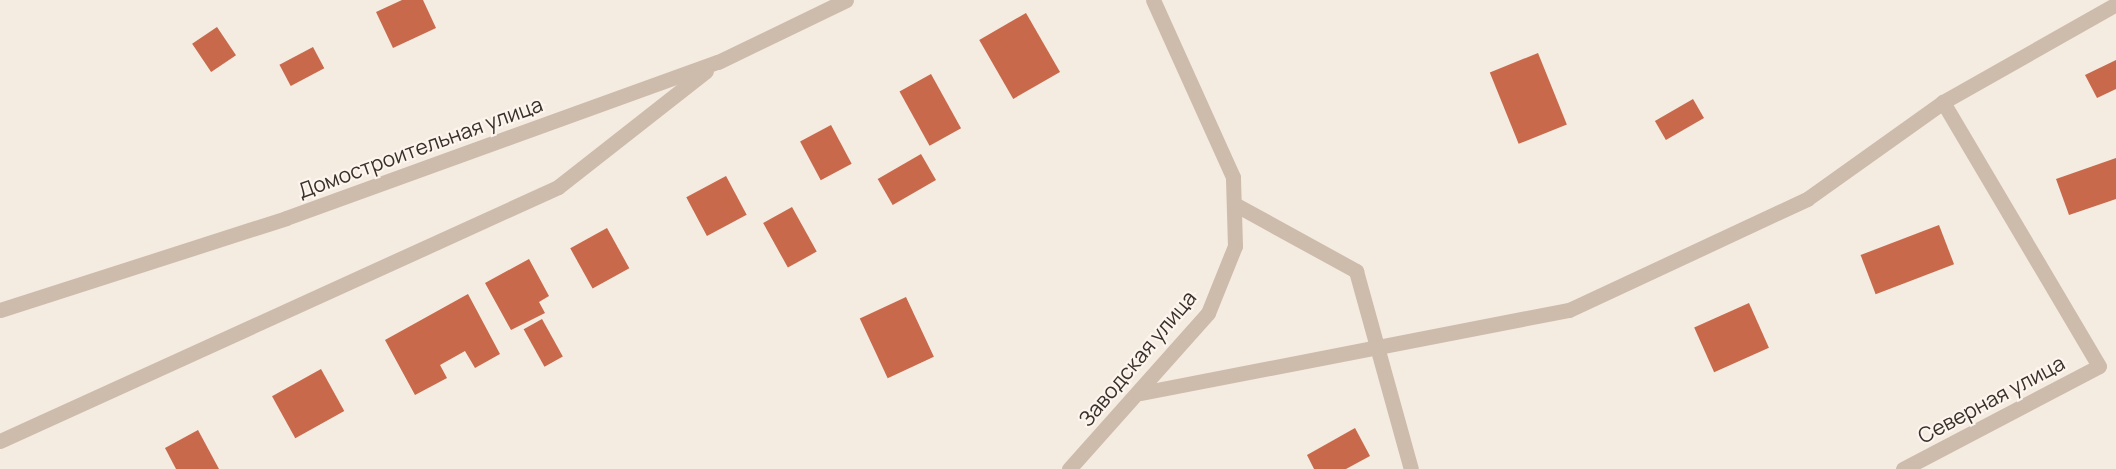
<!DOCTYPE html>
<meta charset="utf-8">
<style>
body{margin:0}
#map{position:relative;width:2116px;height:469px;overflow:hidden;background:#f4ebe1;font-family:Manrope,sans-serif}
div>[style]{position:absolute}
.building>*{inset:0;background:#c8694b;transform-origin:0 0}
.minor>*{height:15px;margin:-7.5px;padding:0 7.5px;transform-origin:7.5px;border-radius:7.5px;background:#cdbbac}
span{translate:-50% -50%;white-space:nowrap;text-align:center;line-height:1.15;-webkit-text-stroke:4.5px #fbf5ee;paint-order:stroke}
.street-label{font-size:21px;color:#3b302b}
</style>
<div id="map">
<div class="building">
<div style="clip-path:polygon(402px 0,423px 0,436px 28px,393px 48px,376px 12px)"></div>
<div style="left:1026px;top:13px;width:68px;height:54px;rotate:60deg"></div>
<div style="left:217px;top:27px;width:34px;height:30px;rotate:56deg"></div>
<div style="left:313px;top:47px;width:24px;height:38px;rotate:62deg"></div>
<div style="left:1538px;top:53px;width:77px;height:52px;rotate:68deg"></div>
<div style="clip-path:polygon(2116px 60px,2116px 89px,2097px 98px,2085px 75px)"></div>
<div style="left:931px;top:74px;width:62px;height:36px;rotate:61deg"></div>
<div style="left:1693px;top:99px;width:22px;height:44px;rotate:60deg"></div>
<div style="left:831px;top:125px;width:44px;height:35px;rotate:62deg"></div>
<div style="left:921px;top:154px;width:30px;height:50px;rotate:60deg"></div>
<div style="clip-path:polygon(2116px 158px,2116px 199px,2069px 215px,2056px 179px)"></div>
<div style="left:726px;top:176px;width:44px;height:45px;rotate:62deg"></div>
<div style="left:792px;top:207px;width:51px;height:33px;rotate:61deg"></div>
<div style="left:1939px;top:225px;width:42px;height:84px;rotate:69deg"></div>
<div style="left:607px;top:228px;width:46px;height:42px;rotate:61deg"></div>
<div style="clip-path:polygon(529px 259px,549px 296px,539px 302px,545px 313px,511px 330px,485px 283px)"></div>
<div style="clip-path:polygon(468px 294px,500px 354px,475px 368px,465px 351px,440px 365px,447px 378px,415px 395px,385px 340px)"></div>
<div style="left:906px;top:297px;width:66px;height:51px;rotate:65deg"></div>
<div style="left:1749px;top:303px;width:49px;height:60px;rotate:66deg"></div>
<div style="left:542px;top:319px;width:43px;height:21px;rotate:61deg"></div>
<div style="left:321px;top:369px;width:48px;height:56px;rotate:61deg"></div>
<div style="clip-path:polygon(1355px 428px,1370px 456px,1346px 469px,1314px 469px,1307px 455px)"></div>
<div style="clip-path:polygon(198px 430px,219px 469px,176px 469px,165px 448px)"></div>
</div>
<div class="minor">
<div style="left:1238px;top:206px;width:135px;rotate:28.8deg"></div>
<div style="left:1356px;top:271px;width:205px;rotate:74.5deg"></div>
<div style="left:0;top:310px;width:300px;rotate:-17.8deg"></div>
<div style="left:286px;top:218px;width:459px;rotate:-19.9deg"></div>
<div style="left:718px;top:62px;width:142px;rotate:-25.8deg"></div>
<div style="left:1141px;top:393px;width:436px;rotate:-11deg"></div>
<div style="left:1569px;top:310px;width:263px;rotate:-25deg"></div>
<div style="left:1807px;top:199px;width:167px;rotate:-35.5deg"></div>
<div style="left:1943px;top:102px;width:199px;rotate:-29.5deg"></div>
<div style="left:0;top:441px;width:613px;rotate:-24.47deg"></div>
<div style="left:558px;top:187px;width:188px;rotate:-38.1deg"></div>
<div style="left:1069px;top:469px;width:209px;rotate:-48.3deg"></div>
<div style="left:1208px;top:313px;width:72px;rotate:-68.1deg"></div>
<div style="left:1235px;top:246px;width:69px;rotate:-91.7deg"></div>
<div style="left:1233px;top:177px;width:194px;rotate:-114.3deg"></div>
<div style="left:1903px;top:469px;width:221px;rotate:-27.7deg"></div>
<div style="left:2099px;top:366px;width:307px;rotate:-120.6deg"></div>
</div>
<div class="street-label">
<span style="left:420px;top:147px;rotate:-20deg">Домостроительная улица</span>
<span style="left:1137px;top:358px;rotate:-50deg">Заводская улица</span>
<span style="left:1991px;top:399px;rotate:-28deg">Северная улица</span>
</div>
</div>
